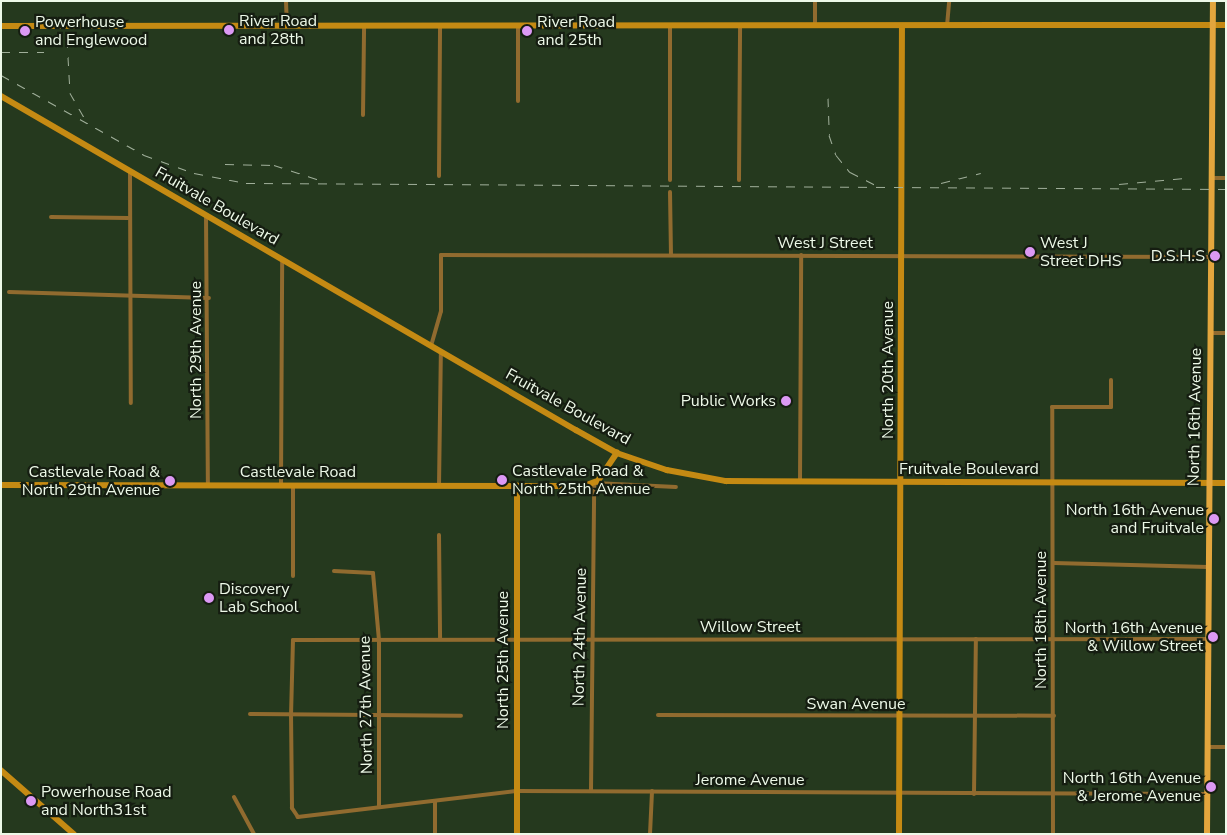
<!DOCTYPE html>
<style>
body{margin:0}
#map{position:relative;width:1227px;height:835px;overflow:hidden;background:#25391e;font-family:"Nunito Sans",sans-serif}
div>[style]{position:absolute}
.street>*{height:4px;margin:-2px;padding:0 2px;transform-origin:2px;border-radius:2px;background:#916b2f}
.secondary>*{height:5.5px;margin:-2.75px;padding:0 2.75px;transform-origin:2.75px;border-radius:2.75px;background:#c58a13}
.primary>*{height:6px;margin:-3px;padding:0 3px;transform-origin:3px;border-radius:3px;background:#e3a63d}
.rail>*{height:1px;margin-top:-0.5px;transform-origin:0;background:repeating-linear-gradient(90deg,#a0af9a 0 9px,transparent 0 18px)}
.dots>*{width:14px;height:14px;translate:-50% -50%;box-sizing:border-box;border:2px solid #151d11;border-radius:50%}
span{translate:-50% -50%;white-space:nowrap;text-align:center;line-height:1.15;-webkit-text-stroke:4.5px #151d11;paint-order:stroke}
.poi-label{font-size:16px;color:#edf9e8}
.left{translate:0 -50%;text-align:left}
.right{translate:-100% -50%;text-align:right}
.street-label{font-size:16px;color:#edf9e8}
.frame{position:absolute;inset:0;border:2px solid #edf9e8;pointer-events:none}
</style>
<div id="map">
<div class="street">
<div style="left:286px;top:1px;width:25px;rotate:88deg"></div>
<div style="left:815px;top:1px;width:25px;rotate:90deg"></div>
<div style="left:947px;top:26px;width:25px;rotate:-85deg"></div>
<div style="left:518px;top:101px;width:74px;rotate:-90deg"></div>
<div style="left:363px;top:115px;width:88px;rotate:-89.3deg"></div>
<div style="left:130px;top:173px;width:230px;rotate:89.8deg"></div>
<div style="left:439px;top:176px;width:149px;rotate:-89.6deg"></div>
<div style="left:1211px;top:178px;width:15px"></div>
<div style="left:670px;top:180px;width:153px;rotate:-90deg"></div>
<div style="left:739px;top:180px;width:153px;rotate:-89.6deg"></div>
<div style="left:670px;top:192px;width:63px;rotate:89.1deg"></div>
<div style="left:206px;top:215px;width:270px;rotate:89.6deg"></div>
<div style="left:51px;top:217px;width:77px;rotate:0.7deg"></div>
<div style="left:9px;top:292px;width:200px;rotate:1.7deg"></div>
<div style="left:1211px;top:333px;width:15px"></div>
<div style="left:431px;top:346px;width:36px;rotate:-74deg"></div>
<div style="left:441px;top:311px;width:56px;rotate:-90deg"></div>
<div style="left:441px;top:255px;width:769px;rotate:0.15deg"></div>
<div style="left:800px;top:482px;width:227px;rotate:-89.7deg"></div>
<div style="left:281px;top:485px;width:226px;rotate:-89.7deg"></div>
<div style="left:293px;top:485px;width:91px;rotate:90deg"></div>
<div style="left:439px;top:486px;width:135px;rotate:-89.2deg"></div>
<div style="left:439px;top:535px;width:104px;rotate:89.4deg"></div>
<div style="left:1054px;top:563px;width:154px;rotate:1.5deg"></div>
<div style="left:334px;top:571px;width:39px;rotate:3deg"></div>
<div style="left:373px;top:573px;width:67px;rotate:84.9deg"></div>
<div style="left:379px;top:640px;width:167px;rotate:90deg"></div>
<div style="left:250px;top:714px;width:211px;rotate:0.5deg"></div>
<div style="left:658px;top:715px;width:396px;rotate:0.1deg"></div>
<div style="left:1208px;top:747px;width:18px"></div>
<div style="left:591px;top:791px;width:308px;rotate:-89.4deg"></div>
<div style="left:594px;top:483px;width:82px;rotate:2.8deg"></div>
<div style="left:974px;top:794px;width:155px;rotate:-89.3deg"></div>
<div style="left:1207px;top:794px;width:691px;rotate:-179.75deg"></div>
<div style="left:516px;top:791px;width:220px;rotate:173.2deg"></div>
<div style="left:298px;top:817px;width:11px;rotate:-124deg"></div>
<div style="left:292px;top:808px;width:92px;rotate:-90.6deg"></div>
<div style="left:291px;top:716px;width:76px;rotate:-88.5deg"></div>
<div style="left:293px;top:640px;width:914px;rotate:-0.06deg"></div>
<div style="left:234px;top:797px;width:42px;rotate:61.6deg"></div>
<div style="left:435px;top:801px;width:33px;rotate:90deg"></div>
<div style="left:650px;top:834px;width:43px;rotate:-87.3deg"></div>
<div style="left:1053px;top:834px;width:427px;rotate:-90.1deg"></div>
<div style="left:1052px;top:407px;width:59px"></div>
<div style="left:1111px;top:407px;width:27px;rotate:-90deg"></div>
</div>
<div class="secondary">
<div style="left:1px;top:26px;width:1225px;rotate:-0.05deg"></div>
<div style="left:1px;top:96px;width:665px;rotate:30.15deg"></div>
<div style="left:576px;top:430px;width:47px;rotate:29.3deg"></div>
<div style="left:617px;top:453px;width:53px;rotate:18.8deg"></div>
<div style="left:667px;top:470px;width:60px;rotate:10.6deg"></div>
<div style="left:726px;top:481px;width:500px;rotate:0.23deg"></div>
<div style="left:1px;top:485px;width:583px;rotate:0.1deg"></div>
<div style="left:584px;top:486px;width:15px;rotate:-20deg"></div>
<div style="left:598px;top:481px;width:34px;rotate:-56deg"></div>
<div style="left:1px;top:770px;width:97px;rotate:41.2deg"></div>
<div style="left:517px;top:834px;width:348px;rotate:-90deg"></div>
<div style="left:899px;top:834px;width:807px;rotate:-89.79deg"></div>
</div>
<div class="primary">
<div style="left:1207px;top:834px;width:833px;rotate:-89.59deg"></div>
</div>
<div class="rail">
<div style="left:67px;top:39px;width:54px;rotate:86.8deg"></div>
<div style="left:70px;top:93px;width:34px;rotate:60deg"></div>
<div style="left:1px;top:52px;width:43px"></div>
<div style="left:1px;top:75px;width:164px;rotate:29.2deg"></div>
<div style="left:144px;top:155px;width:53px;rotate:19.8deg"></div>
<div style="left:194px;top:173px;width:53px;rotate:10.9deg"></div>
<div style="left:246px;top:183px;width:980px;rotate:0.35deg"></div>
<div style="left:828px;top:98px;width:37px;rotate:88deg"></div>
<div style="left:829px;top:135px;width:21px;rotate:71deg"></div>
<div style="left:836px;top:155px;width:22px;rotate:51deg"></div>
<div style="left:850px;top:172px;width:27px;rotate:27deg"></div>
<div style="left:225px;top:164px;width:49px;rotate:1.2deg"></div>
<div style="left:274px;top:165px;width:48px;rotate:18.1deg"></div>
<div style="left:941px;top:183px;width:41px;rotate:-14deg"></div>
<div style="left:1119px;top:184px;width:66px;rotate:-5.2deg"></div>
</div>
<div class="dots">
<div style="left:229px;top:30px;background:#dc99f4"></div>
<div style="left:25px;top:31px;background:#dc99f4"></div>
<div style="left:527px;top:31px;background:#dc99f4"></div>
<div style="left:1030px;top:252px;background:#dc99f4"></div>
<div style="left:1215px;top:256px;background:#dc99f4"></div>
<div style="left:786px;top:401px;background:#dc99f4"></div>
<div style="left:502px;top:480px;background:#dc99f4"></div>
<div style="left:170px;top:481px;background:#dc99f4"></div>
<div style="left:1214px;top:519px;background:#dc99f4"></div>
<div style="left:209px;top:598px;background:#dc99f4"></div>
<div style="left:1213px;top:637px;background:#dc99f4"></div>
<div style="left:1211px;top:787px;background:#dc99f4"></div>
<div style="left:31px;top:801px;background:#dc99f4"></div>
</div>
<div class="poi-label">
<span class="left" style="left:239px;top:30px">River Road<br>and 28th</span>
<span class="left" style="left:35px;top:31px">Powerhouse<br>and Englewood</span>
<span class="left" style="left:537px;top:31px">River Road<br>and 25th</span>
<span class="left" style="left:1040px;top:252px">West J<br>Street DHS</span>
<span class="right" style="left:1205px;top:256px">D.S.H.S</span>
<span class="right" style="left:776px;top:401px">Public Works</span>
<span class="left" style="left:512px;top:480px">Castlevale Road &amp;<br>North 25th Avenue</span>
<span class="right" style="left:160px;top:481px">Castlevale Road &amp;<br>North 29th Avenue</span>
<span class="right" style="left:1204px;top:519px">North 16th Avenue<br>and Fruitvale</span>
<span class="left" style="left:219px;top:598px">Discovery<br>Lab School</span>
<span class="right" style="left:1203px;top:637px">North 16th Avenue<br>&amp; Willow Street</span>
<span class="right" style="left:1201px;top:787px">North 16th Avenue<br>&amp; Jerome Avenue</span>
<span class="left" style="left:41px;top:801px">Powerhouse Road<br>and North31st</span>
</div>
<div class="street-label">
<span style="left:217px;top:206px;rotate:30deg">Fruitvale Boulevard</span>
<span style="left:825px;top:243px">West J Street</span>
<span style="left:196px;top:350px;rotate:-90deg">North 29th Avenue</span>
<span style="left:888px;top:370px;rotate:-90deg">North 20th Avenue</span>
<span style="left:568px;top:407px;rotate:29deg">Fruitvale Boulevard</span>
<span style="left:1195px;top:417px;rotate:-89deg">North 16th Avenue</span>
<span style="left:969px;top:469px">Fruitvale Boulevard</span>
<span style="left:298px;top:472px">Castlevale Road</span>
<span style="left:1041px;top:620px;rotate:-90deg">North 18th Avenue</span>
<span style="left:750px;top:627px">Willow Street</span>
<span style="left:580px;top:637px;rotate:-89deg">North 24th Avenue</span>
<span style="left:503px;top:660px;rotate:-90deg">North 25th Avenue</span>
<span style="left:856px;top:704px">Swan Avenue</span>
<span style="left:366px;top:705px;rotate:-91deg">North 27th Avenue</span>
<span style="left:750px;top:780px">Jerome Avenue</span>
</div>
<div class="frame"></div>
</div>
